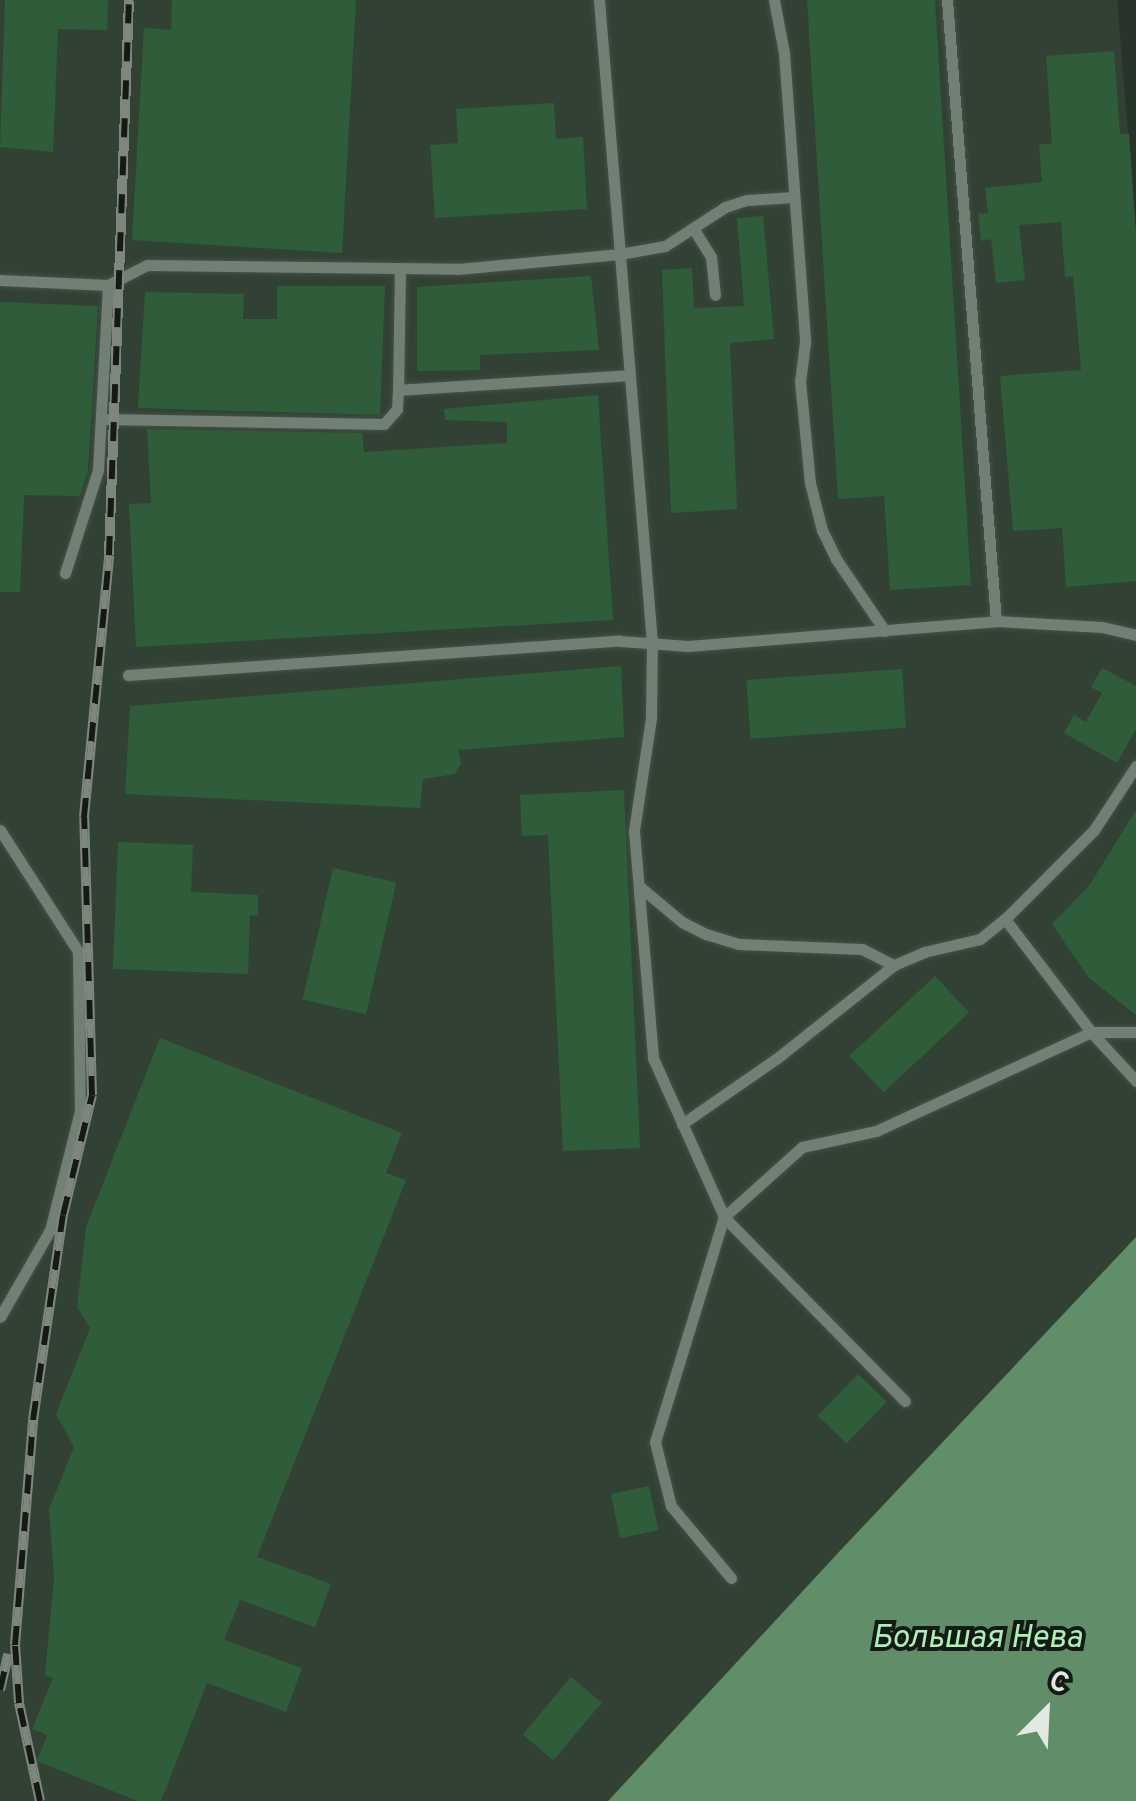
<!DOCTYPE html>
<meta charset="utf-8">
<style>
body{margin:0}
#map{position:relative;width:1136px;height:1801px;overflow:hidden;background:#28342a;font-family:Overpass,sans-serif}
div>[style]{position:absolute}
.built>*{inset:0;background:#314234}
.water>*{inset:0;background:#5f8e68}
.building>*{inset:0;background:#305d39;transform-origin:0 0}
.roads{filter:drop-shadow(0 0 2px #475049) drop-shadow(0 0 2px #475049)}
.lane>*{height:11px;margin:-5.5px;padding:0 5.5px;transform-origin:5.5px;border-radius:5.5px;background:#727f74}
.rail>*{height:10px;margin-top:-5px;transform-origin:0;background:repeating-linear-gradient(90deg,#151a15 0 19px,#7d877e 0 38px);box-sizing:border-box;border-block:2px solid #7d877e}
span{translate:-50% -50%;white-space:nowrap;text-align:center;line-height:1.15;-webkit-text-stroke:8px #151a15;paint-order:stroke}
.water-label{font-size:32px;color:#aaf1b6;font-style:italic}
.north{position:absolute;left:996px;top:1661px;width:100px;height:100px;-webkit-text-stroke:8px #151a15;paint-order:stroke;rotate:24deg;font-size:28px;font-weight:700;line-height:40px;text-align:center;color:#e1e8e2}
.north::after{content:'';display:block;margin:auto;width:35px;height:45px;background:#e1e8e2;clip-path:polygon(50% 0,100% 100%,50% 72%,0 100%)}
</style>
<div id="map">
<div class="built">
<div style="clip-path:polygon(0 0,1117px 0,1136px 233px,1136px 1237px,608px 1801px,0 1801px)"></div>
</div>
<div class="water">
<div style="clip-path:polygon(1136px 1237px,1136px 1801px,608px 1801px,838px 1553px)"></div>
</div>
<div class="building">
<div style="clip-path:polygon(5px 0,108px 0,107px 30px,58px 29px,53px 152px,0 147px)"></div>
<div style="clip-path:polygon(172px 0,356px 0,342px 253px,132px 240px,144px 28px,171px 30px)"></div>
<div style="clip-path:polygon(807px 0,935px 0,971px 585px,890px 590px,884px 496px,838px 499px)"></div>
<div style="clip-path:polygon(1114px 51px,1120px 134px,1129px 134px,1136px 234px,1136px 581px,1066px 587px,1062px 528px,1013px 531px,1000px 376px,1081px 370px,1073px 276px,1065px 277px,1061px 222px,1019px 225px,1025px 280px,996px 283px,991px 239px,981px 241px,978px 214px,988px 213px,985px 188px,1042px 182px,1039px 144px,1052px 144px,1046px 56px)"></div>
<div style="clip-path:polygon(554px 103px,556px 139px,583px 137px,587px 209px,435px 218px,430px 145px,458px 143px,456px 109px)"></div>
<div style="clip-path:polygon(763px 216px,774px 339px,730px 343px,737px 509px,671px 513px,662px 270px,692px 268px,694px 308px,744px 306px,737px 218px)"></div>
<div style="clip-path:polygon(591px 276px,599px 350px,480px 355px,480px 370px,417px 371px,417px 287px)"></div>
<div style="clip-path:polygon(277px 286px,385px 286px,380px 415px,138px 408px,145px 292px,244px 294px,243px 319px,277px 319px)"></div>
<div style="clip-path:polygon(0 302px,98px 306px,88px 470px,80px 496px,24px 495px,20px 592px,0 592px)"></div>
<div style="clip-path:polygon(598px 395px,613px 620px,136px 647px,129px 504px,151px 503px,147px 429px,362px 433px,364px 452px,507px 443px,507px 422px,445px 420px,444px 409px)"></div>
<div style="clip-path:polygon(621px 666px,624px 737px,458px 750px,461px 764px,455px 774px,423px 779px,420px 808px,125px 794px,130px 706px)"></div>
<div style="clip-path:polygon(1102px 668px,1136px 686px,1136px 729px,1117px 763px,1064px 733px,1074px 715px,1086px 722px,1102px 693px,1091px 687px)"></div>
<div style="left:902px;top:669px;width:59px;height:156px;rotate:86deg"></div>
<div style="clip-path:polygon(624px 790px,640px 1148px,563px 1151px,548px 835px,522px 836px,520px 795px)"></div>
<div style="clip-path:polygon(1136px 810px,1136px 1015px,1089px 978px,1052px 924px,1089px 886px)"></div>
<div style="clip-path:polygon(118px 842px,193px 845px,191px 892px,258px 895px,258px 916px,250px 915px,248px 974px,113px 969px)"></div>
<div style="left:333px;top:868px;width:65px;height:135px;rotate:13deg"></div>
<div style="left:935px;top:976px;width:50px;height:117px;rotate:47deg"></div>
<div style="clip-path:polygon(160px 1038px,402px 1133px,386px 1173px,406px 1180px,257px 1557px,331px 1584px,315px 1627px,240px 1600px,224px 1640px,302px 1668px,286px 1712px,207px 1683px,161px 1801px,138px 1801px,37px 1761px,47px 1735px,32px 1729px,53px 1678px,45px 1675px,54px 1578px,49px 1509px,74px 1447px,56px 1414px,90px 1328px,77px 1307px,86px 1227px)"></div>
<div style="left:858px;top:1374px;width:40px;height:58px;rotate:44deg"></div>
<div style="left:649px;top:1486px;width:45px;height:39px;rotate:78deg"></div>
<div style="left:571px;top:1677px;width:40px;height:75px;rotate:40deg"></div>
</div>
<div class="roads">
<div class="lane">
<div style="left:599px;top:0;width:645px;rotate:85.29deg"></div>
<div style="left:652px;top:643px;width:75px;rotate:90.8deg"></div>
<div style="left:651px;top:718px;width:114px;rotate:98.6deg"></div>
<div style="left:634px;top:831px;width:228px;rotate:85.2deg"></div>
<div style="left:653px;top:1058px;width:174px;rotate:65.9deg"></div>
<div style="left:724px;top:1217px;width:258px;rotate:45.5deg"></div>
<div style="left:774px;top:0;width:54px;rotate:79.3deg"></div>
<div style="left:784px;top:53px;width:290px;rotate:85.8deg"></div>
<div style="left:805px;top:342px;width:39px;rotate:97deg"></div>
<div style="left:800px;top:381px;width:102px;rotate:84.4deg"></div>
<div style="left:810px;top:483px;width:49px;rotate:75.7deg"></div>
<div style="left:822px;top:530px;width:32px;rotate:64deg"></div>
<div style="left:836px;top:559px;width:87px;rotate:55.8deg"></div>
<div style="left:947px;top:0;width:623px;rotate:85.49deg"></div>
<div style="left:693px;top:228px;width:34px;rotate:58deg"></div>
<div style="left:711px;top:257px;width:38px;rotate:84deg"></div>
<div style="left:400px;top:268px;width:122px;rotate:90.9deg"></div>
<div style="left:398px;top:390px;width:232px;rotate:-3.7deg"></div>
<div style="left:0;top:280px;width:108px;rotate:2.7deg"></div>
<div style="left:108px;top:285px;width:44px;rotate:-27.1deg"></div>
<div style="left:147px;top:265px;width:311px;rotate:0.7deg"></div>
<div style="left:458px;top:269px;width:163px;rotate:-5.3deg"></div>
<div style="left:620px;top:254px;width:46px;rotate:-10.1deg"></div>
<div style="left:665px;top:246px;width:72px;rotate:-33deg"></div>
<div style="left:725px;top:207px;width:23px;rotate:-18deg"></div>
<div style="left:747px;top:200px;width:47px;rotate:-3.7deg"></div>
<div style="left:104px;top:419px;width:280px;rotate:1deg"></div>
<div style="left:384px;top:424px;width:20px;rotate:-49deg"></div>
<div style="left:397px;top:409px;width:19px;rotate:-87deg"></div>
<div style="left:65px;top:573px;width:108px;rotate:-72.2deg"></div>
<div style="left:98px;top:470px;width:185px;rotate:-86.9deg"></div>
<div style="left:128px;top:675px;width:493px;rotate:-4deg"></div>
<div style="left:620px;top:641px;width:68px;rotate:4.2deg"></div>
<div style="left:688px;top:646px;width:309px;rotate:-4.6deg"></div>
<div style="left:996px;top:621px;width:106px;rotate:3.2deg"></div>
<div style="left:1102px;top:627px;width:35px;rotate:13deg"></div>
<div style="left:1136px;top:766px;width:77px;rotate:123.3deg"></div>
<div style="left:1094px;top:830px;width:126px;rotate:135deg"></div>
<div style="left:1005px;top:919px;width:142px;rotate:52.7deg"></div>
<div style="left:1091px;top:1032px;width:67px;rotate:47.4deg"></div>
<div style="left:0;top:830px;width:144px;rotate:57.2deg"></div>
<div style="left:78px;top:951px;width:160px;rotate:89.3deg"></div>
<div style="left:80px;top:1111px;width:123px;rotate:104.1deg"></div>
<div style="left:50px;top:1230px;width:100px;rotate:119.9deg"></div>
<div style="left:639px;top:886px;width:56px;rotate:39.9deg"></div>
<div style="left:682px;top:922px;width:27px;rotate:27deg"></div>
<div style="left:706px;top:934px;width:34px;rotate:17deg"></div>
<div style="left:739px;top:944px;width:123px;rotate:2.3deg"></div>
<div style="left:862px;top:949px;width:36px;rotate:27deg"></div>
<div style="left:682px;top:1124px;width:114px;rotate:-34.7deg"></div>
<div style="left:776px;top:1059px;width:151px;rotate:-38.5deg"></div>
<div style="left:894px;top:965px;width:33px;rotate:-23deg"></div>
<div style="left:924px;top:952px;width:57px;rotate:-13.1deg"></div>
<div style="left:980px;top:939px;width:32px;rotate:-39deg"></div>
<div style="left:731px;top:1578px;width:94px;rotate:-129.8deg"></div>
<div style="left:671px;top:1506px;width:66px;rotate:-104deg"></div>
<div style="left:655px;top:1442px;width:235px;rotate:-73deg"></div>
<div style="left:724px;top:1217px;width:105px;rotate:-41.9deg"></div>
<div style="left:802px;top:1147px;width:76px;rotate:-12.2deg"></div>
<div style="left:876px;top:1131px;width:237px;rotate:-24.7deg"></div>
<div style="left:1091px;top:1032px;width:45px"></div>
</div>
</div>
<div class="rail">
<div style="left:0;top:1690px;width:37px;rotate:-77deg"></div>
<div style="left:40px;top:1801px;width:100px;rotate:-102.1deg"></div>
<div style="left:19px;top:1703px;width:58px;rotate:-93.9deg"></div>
<div style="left:15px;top:1645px;width:226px;rotate:-85.4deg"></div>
<div style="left:33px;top:1420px;width:207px;rotate:-81.7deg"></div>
<div style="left:63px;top:1215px;width:123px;rotate:-76.4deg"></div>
<div style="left:92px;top:1095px;width:278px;rotate:-91.6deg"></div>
<div style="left:84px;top:817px;width:263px;rotate:-84.5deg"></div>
<div style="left:109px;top:555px;width:555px;rotate:-87.94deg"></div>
</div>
<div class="water-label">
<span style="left:977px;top:1639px">Большая Нева</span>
</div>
<div class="north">С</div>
</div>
